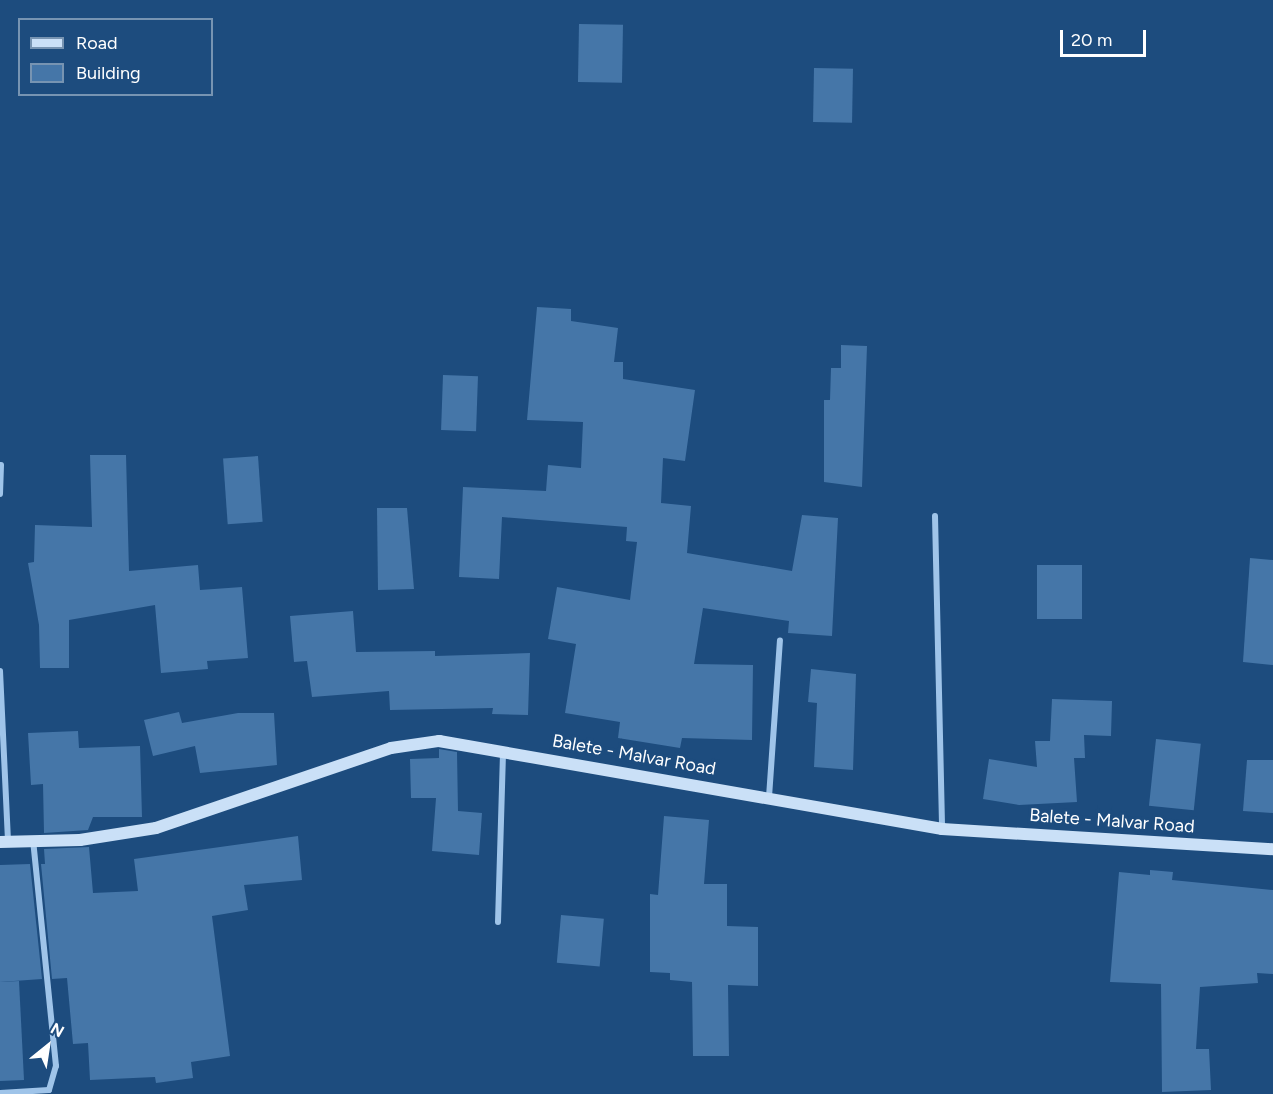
<!DOCTYPE html>
<style>
body{margin:0}
#map{position:relative;width:1273px;height:1094px;overflow:hidden;background:#1d4c7e;font-family:Figtree,sans-serif}
div>[style]{position:absolute}
.building>*{inset:0;background:#4576a8;transform-origin:0 0}
.minor>*{height:6px;margin:-3px;padding:0 3px;transform-origin:3px;border-radius:3px;background:#9fc4e9}
.secondary>*{height:12px;margin:-6px;padding:0 6px;transform-origin:6px;border-radius:6px;background:#cae0f7}
span{translate:-50% -50%;white-space:nowrap;text-align:center;line-height:1.15;-webkit-text-stroke:6px #1d4c7e;paint-order:stroke}
.street-label{font-size:18px;color:#fff}
.legend{position:absolute;left:18px;top:18px;width:195px;height:78px;box-sizing:border-box;background:#1d4c7e;border:2px solid #7794b2;margin:0;padding:8px 10px;list-style:none;font-size:18px;color:#fff}
.legend li{display:flex;align-items:center;gap:12px;height:30px}
.legend b{width:30px;border:2px solid #7794b2}
.north{position:absolute;left:18px;top:1016px;width:60px;height:60px;-webkit-text-stroke:4px #1d4c7e;paint-order:stroke;rotate:30deg;font-size:16px;font-weight:700;line-height:24px;text-align:center;color:#fff}
.north::after{content:'';display:block;margin:auto;width:21px;height:27px;background:#fff;clip-path:polygon(50% 0,100% 100%,50% 72%,0 100%)}
.scale{position:absolute;left:1060px;top:30px;width:86px;height:27px;box-sizing:border-box;border:3px solid #fff;border-top:0;padding-left:8px;font-size:18px;line-height:21px;white-space:nowrap;color:#fff;-webkit-text-stroke:4px #1d4c7e;paint-order:stroke}
</style>
<div id="map">
<div class="building">
<div style="left:579px;top:24px;width:44px;height:58px;rotate:1deg"></div>
<div style="left:814px;top:68px;width:39px;height:54px;rotate:1deg"></div>
<div style="clip-path:polygon(537px 307px,571px 309px,571px 321px,618px 328px,614px 362px,623px 362px,623px 379px,695px 390px,685px 461px,663px 458px,661px 503px,691px 506px,687px 553px,792px 571px,802px 515px,838px 518px,832px 636px,788px 633px,789px 621px,703px 608px,694px 664px,753px 665px,752px 740px,682px 738px,680px 748px,618px 738px,620px 722px,565px 713px,576px 644px,548px 639px,557px 587px,630px 600px,637px 542px,626px 541px,627px 527px,502px 517px,499px 579px,459px 577px,463px 487px,546px 491px,548px 465px,581px 468px,583px 422px,527px 420px)"></div>
<div style="clip-path:polygon(841px 345px,867px 346px,862px 487px,824px 482px,824px 400px,830px 400px,831px 368px,841px 368px)"></div>
<div style="left:443px;top:375px;width:35px;height:55px;rotate:2deg"></div>
<div style="clip-path:polygon(90px 455px,126px 455px,129px 571px,198px 565px,200px 590px,242px 587px,248px 658px,207px 661px,208px 669px,161px 673px,155px 605px,69px 620px,69px 668px,40px 668px,39px 625px,28px 563px,34px 562px,35px 525px,92px 527px)"></div>
<div style="left:258px;top:456px;width:66px;height:35px;rotate:86deg"></div>
<div style="clip-path:polygon(377px 508px,407px 508px,414px 589px,378px 590px)"></div>
<div style="clip-path:polygon(1250px 558px,1273px 560px,1273px 665px,1243px 662px)"></div>
<div style="left:1037px;top:565px;width:45px;height:54px"></div>
<div style="clip-path:polygon(353px 611px,356px 652px,435px 651px,435px 656px,530px 653px,528px 715px,492px 714px,493px 708px,390px 710px,389px 691px,312px 697px,307px 661px,294px 662px,290px 616px)"></div>
<div style="clip-path:polygon(811px 669px,856px 674px,853px 770px,814px 767px,817px 703px,808px 702px)"></div>
<div style="clip-path:polygon(1052px 699px,1112px 701px,1111px 736px,1084px 735px,1085px 758px,1074px 758px,1077px 802px,1019px 805px,983px 799px,989px 759px,1037px 767px,1035px 741px,1050px 741px)"></div>
<div style="clip-path:polygon(179px 712px,182px 723px,238px 713px,274px 713px,277px 765px,200px 773px,195px 746px,153px 756px,144px 720px)"></div>
<div style="clip-path:polygon(78px 731px,79px 748px,140px 746px,142px 817px,93px 817px,88px 830px,44px 833px,43px 784px,31px 785px,28px 733px)"></div>
<div style="left:1156px;top:739px;width:45px;height:67px;rotate:6deg"></div>
<div style="clip-path:polygon(439px 749px,457px 752px,458px 811px,482px 813px,479px 855px,432px 851px,436px 798px,411px 798px,410px 759px,439px 758px)"></div>
<div style="clip-path:polygon(1247px 760px,1273px 760px,1273px 813px,1243px 811px)"></div>
<div style="clip-path:polygon(664px 816px,709px 820px,704px 884px,727px 884px,727px 926px,758px 927px,758px 986px,728px 985px,729px 1056px,693px 1056px,692px 982px,670px 980px,670px 973px,650px 972px,650px 894px,658px 895px)"></div>
<div style="clip-path:polygon(298px 836px,302px 880px,244px 885px,248px 910px,212px 916px,230px 1056px,191px 1062px,193px 1078px,156px 1083px,155px 1077px,90px 1080px,88px 1043px,73px 1044px,67px 978px,52px 979px,41px 864px,45px 864px,44px 849px,89px 847px,93px 893px,138px 891px,134px 859px)"></div>
<div style="clip-path:polygon(30px 864px,42px 979px,0 982px,0 865px)"></div>
<div style="clip-path:polygon(1150px 870px,1173px 872px,1172px 880px,1273px 890px,1273px 974px,1257px 973px,1258px 983px,1200px 987px,1196px 1049px,1209px 1049px,1211px 1090px,1162px 1092px,1161px 984px,1110px 982px,1119px 872px,1150px 875px)"></div>
<div style="left:561px;top:915px;width:43px;height:48px;rotate:5deg"></div>
<div style="clip-path:polygon(19px 981px,24px 1080px,0 1081px,0 982px)"></div>
</div>
<div class="minor">
<div style="left:0;top:494px;width:29px;rotate:-88deg"></div>
<div style="left:935px;top:516px;width:312px;rotate:88.7deg"></div>
<div style="left:0;top:671px;width:170px;rotate:87.3deg"></div>
<div style="left:769px;top:797px;width:157px;rotate:-86deg"></div>
<div style="left:498px;top:922px;width:171px;rotate:-88.3deg"></div>
<div style="left:0;top:1093px;width:49px;rotate:-3.5deg"></div>
<div style="left:49px;top:1090px;width:25px;rotate:-74deg"></div>
<div style="left:56px;top:1066px;width:226px;rotate:-95.8deg"></div>
</div>
<div class="secondary">
<div style="left:0;top:842px;width:80px;rotate:-1.4deg"></div>
<div style="left:80px;top:840px;width:77px;rotate:-9deg"></div>
<div style="left:156px;top:828px;width:248px;rotate:-18.8deg"></div>
<div style="left:391px;top:748px;width:49px;rotate:-8.3deg"></div>
<div style="left:439px;top:741px;width:511px;rotate:9.92deg"></div>
<div style="left:942px;top:829px;width:332px;rotate:3.5deg"></div>
</div>
<div class="street-label">
<span style="left:634px;top:755px;rotate:10deg">Balete - Malvar Road</span>
<span style="left:1112px;top:821px;rotate:4deg">Balete - Malvar Road</span>
</div>
<ul class="legend">
<li><b style="height:8px;background:#cae0f7"></b>Road</li>
<li><b style="height:16px;background:#4576a8"></b>Building</li>
</ul>
<div class="north">N</div>
<div class="scale">20 m</div>
</div>
